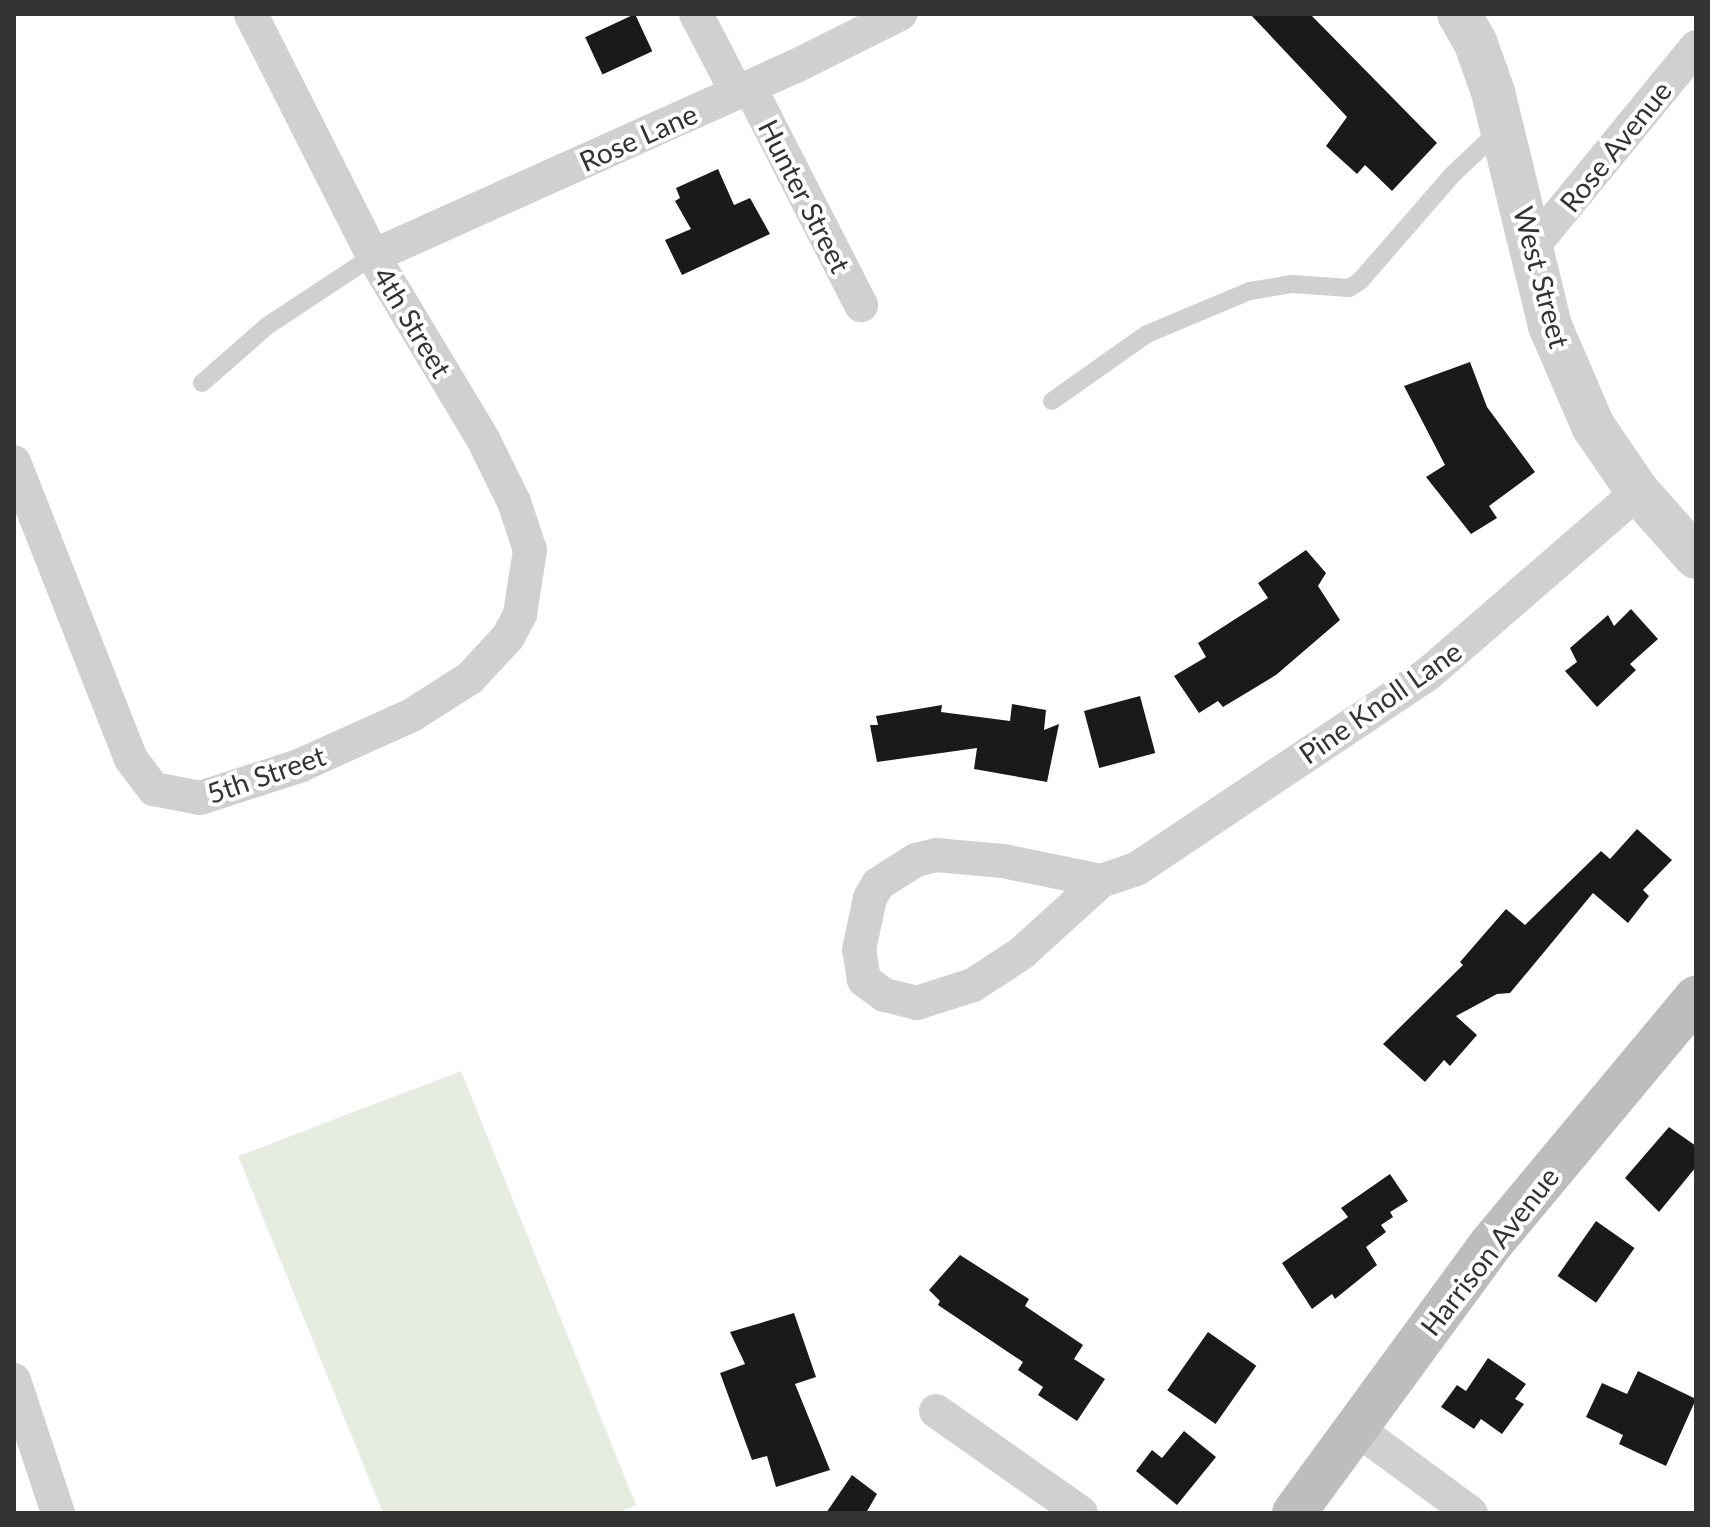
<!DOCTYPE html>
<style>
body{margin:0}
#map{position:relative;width:1710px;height:1527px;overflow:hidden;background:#fff;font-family:Lato,sans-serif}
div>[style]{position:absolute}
.green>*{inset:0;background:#e6ecdf}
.building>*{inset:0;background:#1a1a1a;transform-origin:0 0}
.service>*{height:18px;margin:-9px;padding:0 9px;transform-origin:9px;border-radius:9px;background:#d0d0d0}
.minor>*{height:34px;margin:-17px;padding:0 17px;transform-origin:17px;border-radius:17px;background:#d0d0d0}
.tertiary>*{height:44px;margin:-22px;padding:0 22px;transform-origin:22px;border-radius:22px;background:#d0d0d0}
.secondary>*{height:44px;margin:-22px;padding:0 22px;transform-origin:22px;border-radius:22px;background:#bdbdbd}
span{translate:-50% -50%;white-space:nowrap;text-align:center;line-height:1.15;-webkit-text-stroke:8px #fff;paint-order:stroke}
.street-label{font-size:28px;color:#333}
.frame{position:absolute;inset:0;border:16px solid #333;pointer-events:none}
</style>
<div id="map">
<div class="green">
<div style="clip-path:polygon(461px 1071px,636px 1505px,618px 1513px,383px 1513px,238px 1156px)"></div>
</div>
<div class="building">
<div style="left:635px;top:14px;width:41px;height:55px;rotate:65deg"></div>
<div style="clip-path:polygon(1250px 14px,1310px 14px,1437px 143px,1392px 191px,1365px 165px,1357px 174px,1326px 146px,1347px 117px)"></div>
<div style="clip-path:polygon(718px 169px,734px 205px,750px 198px,770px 234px,682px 275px,665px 240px,691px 229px,675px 201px,680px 198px,676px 188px)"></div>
<div style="clip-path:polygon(1470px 362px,1487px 407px,1535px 472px,1489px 506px,1497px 518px,1471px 534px,1426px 477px,1445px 465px,1404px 386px)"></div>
<div style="clip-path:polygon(1306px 550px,1326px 573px,1318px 586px,1340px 620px,1276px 675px,1223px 707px,1218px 701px,1199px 713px,1174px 676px,1206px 657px,1198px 643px,1268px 598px,1258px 583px)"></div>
<div style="clip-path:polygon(1631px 609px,1658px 639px,1630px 664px,1636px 670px,1597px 707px,1565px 671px,1577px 662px,1570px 648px,1608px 615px,1614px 626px)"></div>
<div style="left:1140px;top:696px;width:59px;height:58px;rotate:75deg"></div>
<div style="clip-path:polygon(1012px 704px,1046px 710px,1044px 730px,1059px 724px,1047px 782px,974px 769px,977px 748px,877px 762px,870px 725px,878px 725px,876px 716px,942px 705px,941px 712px,1010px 721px)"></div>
<div style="clip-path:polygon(1637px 829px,1672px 860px,1643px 890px,1649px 896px,1628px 923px,1593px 893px,1510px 993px,1497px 994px,1456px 1016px,1477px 1035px,1450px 1066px,1444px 1060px,1425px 1082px,1383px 1044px,1463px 965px,1460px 962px,1506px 909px,1525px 925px,1601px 851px,1610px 859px)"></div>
<div style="clip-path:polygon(1669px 1127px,1696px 1146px,1696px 1167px,1659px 1212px,1625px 1178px)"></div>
<div style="clip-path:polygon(1390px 1174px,1408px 1201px,1390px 1212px,1393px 1217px,1381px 1225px,1386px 1232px,1366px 1247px,1377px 1265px,1335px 1299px,1332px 1294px,1312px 1309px,1282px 1263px,1348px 1217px,1341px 1208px)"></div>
<div style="left:1596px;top:1221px;width:47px;height:67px;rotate:35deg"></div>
<div style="clip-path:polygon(960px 1255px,1029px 1299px,1025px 1306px,1083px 1345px,1074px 1359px,1105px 1379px,1077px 1421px,1038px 1395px,1043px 1387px,1018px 1370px,1023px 1362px,938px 1305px,940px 1301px,929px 1290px)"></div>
<div style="clip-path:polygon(794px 1313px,816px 1377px,795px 1384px,830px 1470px,776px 1487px,767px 1456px,752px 1460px,720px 1373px,745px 1364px,730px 1332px)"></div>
<div style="left:1208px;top:1332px;width:59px;height:71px;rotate:35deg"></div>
<div style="clip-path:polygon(1488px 1358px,1526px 1384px,1515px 1399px,1524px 1404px,1502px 1434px,1481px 1419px,1474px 1429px,1441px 1407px,1457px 1385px,1466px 1391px)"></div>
<div style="clip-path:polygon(1638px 1371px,1696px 1399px,1666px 1466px,1619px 1444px,1623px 1435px,1586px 1417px,1602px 1383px,1627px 1394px)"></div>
<div style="clip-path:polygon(1184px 1431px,1216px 1457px,1177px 1505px,1136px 1471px,1152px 1450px,1162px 1458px)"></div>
<div style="clip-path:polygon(852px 1475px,877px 1494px,866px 1513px,826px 1513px)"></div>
</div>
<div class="service">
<div style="left:202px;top:383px;width:86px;rotate:-41.2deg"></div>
<div style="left:267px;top:326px;width:127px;rotate:-33.4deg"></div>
<div style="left:1052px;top:401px;width:116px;rotate:-35.2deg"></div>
<div style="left:1147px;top:334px;width:112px;rotate:-22.7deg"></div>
<div style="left:1250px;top:291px;width:43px;rotate:-9.5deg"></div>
<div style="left:1292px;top:284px;width:57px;rotate:4deg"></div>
<div style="left:1349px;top:288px;width:13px;rotate:-32deg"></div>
<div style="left:1360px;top:281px;width:140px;rotate:-49deg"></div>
<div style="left:1452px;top:175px;width:66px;rotate:-43.2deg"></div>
</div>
<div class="minor">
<div style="left:696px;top:14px;width:89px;rotate:62.6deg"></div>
<div style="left:750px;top:88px;width:244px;rotate:62.9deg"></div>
<div style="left:1534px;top:245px;width:256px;rotate:-50.7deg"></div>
<div style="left:373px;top:256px;width:461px;rotate:-24.2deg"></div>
<div style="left:794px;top:67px;width:119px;rotate:-26.6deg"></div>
<div style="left:14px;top:462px;width:319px;rotate:68.5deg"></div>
<div style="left:131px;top:759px;width:38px;rotate:53deg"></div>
<div style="left:154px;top:789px;width:47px;rotate:11.1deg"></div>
<div style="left:200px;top:798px;width:104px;rotate:-17.9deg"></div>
<div style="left:299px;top:766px;width:124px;rotate:-24.3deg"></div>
<div style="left:412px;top:715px;width:69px;rotate:-32.5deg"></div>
<div style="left:470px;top:678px;width:56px;rotate:-47.2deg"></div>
<div style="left:508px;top:637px;width:26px;rotate:-62deg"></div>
<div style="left:520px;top:614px;width:65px;rotate:-81.1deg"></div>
<div style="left:530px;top:550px;width:51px;rotate:-108.4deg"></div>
<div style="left:514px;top:502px;width:70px;rotate:-116.2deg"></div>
<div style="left:483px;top:439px;width:214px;rotate:-121deg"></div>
<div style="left:373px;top:256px;width:271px;rotate:-116.8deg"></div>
<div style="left:936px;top:855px;width:67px;rotate:5.1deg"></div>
<div style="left:1003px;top:861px;width:100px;rotate:11.5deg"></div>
<div style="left:1101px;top:881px;width:107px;rotate:137.7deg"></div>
<div style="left:1022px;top:953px;width:59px;rotate:146.9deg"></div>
<div style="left:973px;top:985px;width:59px;rotate:162.2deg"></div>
<div style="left:917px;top:1003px;width:34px;rotate:-166deg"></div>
<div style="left:884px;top:995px;width:25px;rotate:-143deg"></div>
<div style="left:864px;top:980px;width:30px;rotate:-99deg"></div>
<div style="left:859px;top:950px;width:53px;rotate:-78.1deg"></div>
<div style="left:870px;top:898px;width:16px;rotate:-60deg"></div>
<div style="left:878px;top:884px;width:45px;rotate:-32.3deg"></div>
<div style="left:916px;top:860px;width:21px;rotate:-14deg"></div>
<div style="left:1101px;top:881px;width:39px;rotate:-19deg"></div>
<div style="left:1138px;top:868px;width:350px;rotate:-33.8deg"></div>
<div style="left:1429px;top:673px;width:276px;rotate:-40.9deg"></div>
<div style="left:14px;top:1380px;width:140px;rotate:71.7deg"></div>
<div style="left:936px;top:1411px;width:177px;rotate:35.1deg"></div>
<div style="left:1354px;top:1427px;width:145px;rotate:36.3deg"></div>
</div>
<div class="tertiary">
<div style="left:1459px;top:14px;width:34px;rotate:60deg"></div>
<div style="left:1476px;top:44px;width:51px;rotate:70.5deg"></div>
<div style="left:1493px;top:92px;width:241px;rotate:76.3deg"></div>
<div style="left:1550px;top:326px;width:109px;rotate:66.7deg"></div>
<div style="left:1593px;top:426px;width:80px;rotate:55.7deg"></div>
<div style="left:1638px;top:492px;width:87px;rotate:48.3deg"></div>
</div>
<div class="secondary">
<div style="left:1294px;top:1513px;width:332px;rotate:-53.8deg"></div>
<div style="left:1490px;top:1245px;width:322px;rotate:-50.2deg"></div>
</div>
<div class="street-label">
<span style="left:638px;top:137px;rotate:-24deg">Rose Lane</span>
<span style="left:1615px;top:146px;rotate:-51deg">Rose Avenue</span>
<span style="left:805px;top:196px;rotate:63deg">Hunter Street</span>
<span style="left:1542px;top:277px;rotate:75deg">West Street</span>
<span style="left:413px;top:322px;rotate:59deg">4th Street</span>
<span style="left:1380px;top:702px;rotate:-35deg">Pine Knoll Lane</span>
<span style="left:266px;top:774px;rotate:-19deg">5th Street</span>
<span style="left:1489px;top:1251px;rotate:-52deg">Harrison Avenue</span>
</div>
<div class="frame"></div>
</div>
